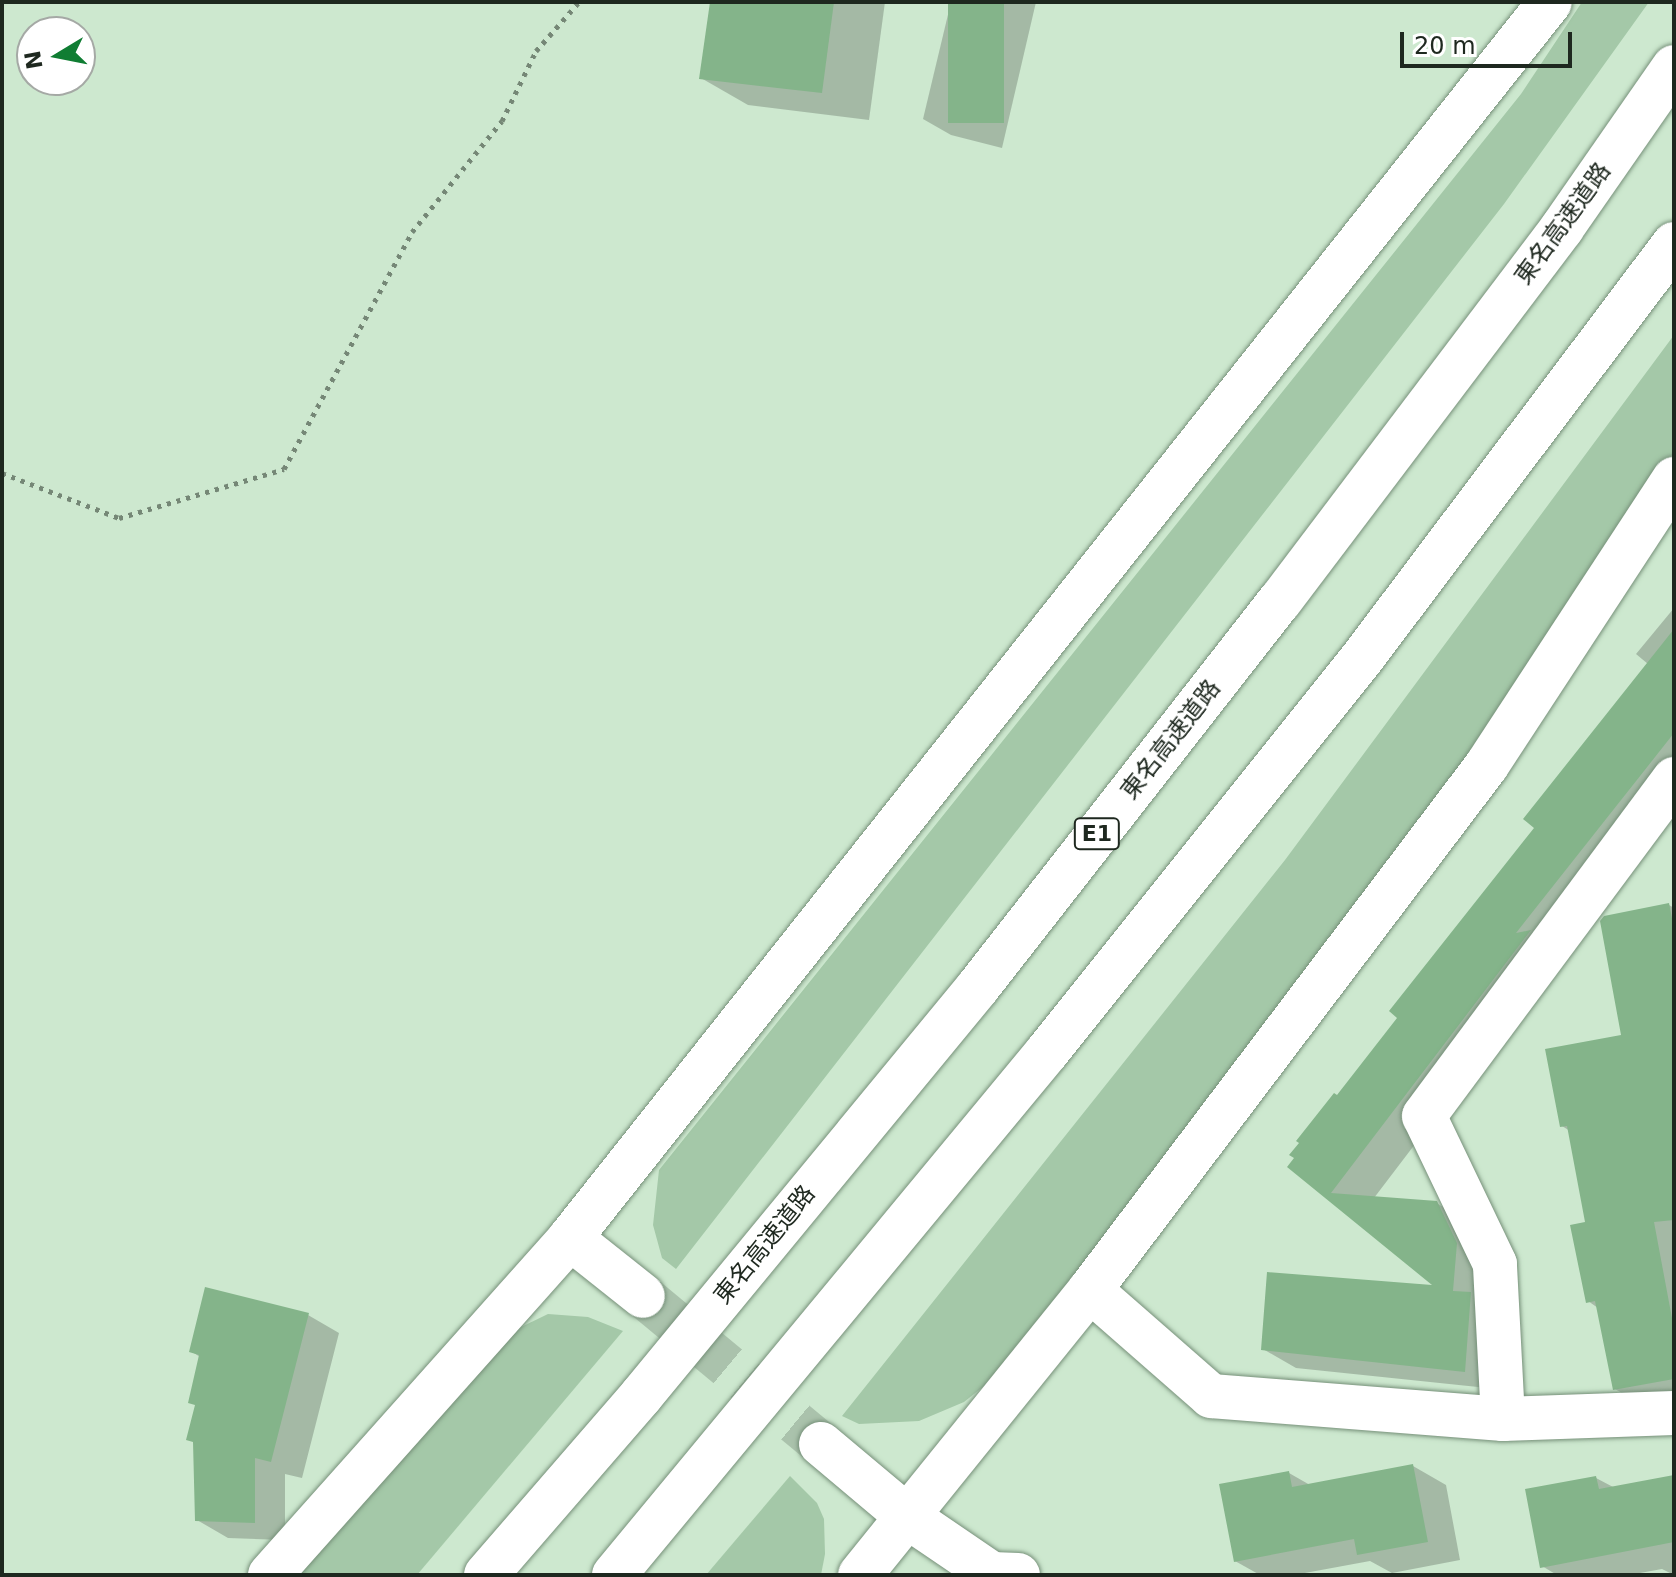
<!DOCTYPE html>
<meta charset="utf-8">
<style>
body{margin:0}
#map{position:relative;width:1676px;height:1577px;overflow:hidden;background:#cde8cf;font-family:"DejaVu Sans","Noto Sans JP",sans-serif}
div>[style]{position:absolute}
.green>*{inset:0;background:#a4c8a8}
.shadow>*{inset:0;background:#0003}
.building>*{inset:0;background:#84b48a;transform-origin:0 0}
.minor-tunnel>*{height:44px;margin-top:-22px;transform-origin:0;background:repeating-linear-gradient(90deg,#aac2ac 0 44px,transparent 0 66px)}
.path>*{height:5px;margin-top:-2.5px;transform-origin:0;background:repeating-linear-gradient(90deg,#758776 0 4px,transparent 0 10px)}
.roads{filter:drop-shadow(0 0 2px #769079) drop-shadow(0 0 2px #769079)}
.minor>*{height:44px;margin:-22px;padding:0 22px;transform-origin:22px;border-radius:22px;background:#fff}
.motorway>*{height:44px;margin:-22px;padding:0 22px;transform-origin:22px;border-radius:22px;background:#fff}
span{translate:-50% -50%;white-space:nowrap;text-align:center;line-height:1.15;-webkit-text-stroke:7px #fff;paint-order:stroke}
.shield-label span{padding:2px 6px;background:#fff;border:2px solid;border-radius:6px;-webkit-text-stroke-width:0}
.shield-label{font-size:22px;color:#1e281f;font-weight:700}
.street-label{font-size:24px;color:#1e281f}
.frame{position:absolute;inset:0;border:4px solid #1e281f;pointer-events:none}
.north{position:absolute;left:16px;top:16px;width:80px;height:80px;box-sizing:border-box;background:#fff;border:2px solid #a5a9a5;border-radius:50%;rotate:260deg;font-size:22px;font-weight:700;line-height:32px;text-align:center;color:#1e281f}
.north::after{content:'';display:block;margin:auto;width:28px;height:36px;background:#107d33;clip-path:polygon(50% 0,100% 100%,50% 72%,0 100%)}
.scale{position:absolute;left:1400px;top:32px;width:172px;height:36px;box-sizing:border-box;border:4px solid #1e281f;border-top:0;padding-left:10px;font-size:24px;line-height:28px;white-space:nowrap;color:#1e281f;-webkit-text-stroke:6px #fff;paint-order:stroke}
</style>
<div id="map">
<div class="green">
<div style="clip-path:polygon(1582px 2px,1649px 2px,1504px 204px,676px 1269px,662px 1258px,653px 1225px,659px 1170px,1521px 94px)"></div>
<div style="clip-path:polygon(1674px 335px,1674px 452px,1424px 823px,994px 1378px,964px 1402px,919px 1421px,859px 1424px,842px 1416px,1285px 860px)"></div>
<div style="clip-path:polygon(548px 1314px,588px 1317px,623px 1331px,417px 1575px,297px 1575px,517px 1329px)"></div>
<div style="clip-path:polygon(790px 1476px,817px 1503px,824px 1519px,825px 1554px,821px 1575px,706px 1575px)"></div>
</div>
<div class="shadow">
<div style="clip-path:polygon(712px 2px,885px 2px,869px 120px,748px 105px,701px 78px)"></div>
<div style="clip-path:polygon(951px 2px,1036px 2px,1002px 148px,951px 135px,923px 119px)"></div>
<div style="clip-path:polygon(1674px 608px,1674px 793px,1562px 951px,1374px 1198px,1436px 1203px,1470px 1222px,1497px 1389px,1296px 1368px,1263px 1349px,1439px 1287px,1290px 1167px,1537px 828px,1648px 664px,1636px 654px)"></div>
<div style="clip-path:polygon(1669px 905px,1674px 908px,1674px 1403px,1648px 1408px,1615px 1389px,1598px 1308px,1588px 1301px,1588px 1223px,1570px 1131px,1562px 1126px,1624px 1036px)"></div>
<div style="clip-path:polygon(308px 1315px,339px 1333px,302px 1478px,285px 1474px,285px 1540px,228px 1538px,197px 1520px,200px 1357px,191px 1351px)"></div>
<div style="clip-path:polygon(1413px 1466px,1446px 1485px,1460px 1560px,1392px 1573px,1370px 1561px,1294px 1575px,1260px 1575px,1235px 1561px,1289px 1473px,1310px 1485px)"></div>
<div style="clip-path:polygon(1674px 1477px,1674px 1575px,1662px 1569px,1629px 1575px,1557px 1575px,1542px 1566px,1596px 1478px,1615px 1488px)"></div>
</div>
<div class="building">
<div style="clip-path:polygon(710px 2px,834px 2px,822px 93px,699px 79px)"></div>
<div style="left:948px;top:2px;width:56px;height:121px"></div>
<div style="clip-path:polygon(1674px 629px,1674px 733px,1516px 933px,1531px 930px,1331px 1193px,1437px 1201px,1457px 1243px,1453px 1291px,1471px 1292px,1465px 1372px,1261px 1350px,1267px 1272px,1432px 1285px,1287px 1167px,1294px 1158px,1289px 1155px,1299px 1143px,1296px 1141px,1334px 1093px,1337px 1095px,1397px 1018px,1389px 1011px,1534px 828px,1523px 819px)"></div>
<div style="clip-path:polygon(1669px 903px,1674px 929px,1674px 1220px,1654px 1222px,1674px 1329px,1674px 1379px,1613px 1390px,1595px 1301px,1586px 1303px,1570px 1225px,1585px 1222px,1567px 1126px,1560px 1127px,1545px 1049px,1621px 1035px,1600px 921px,1604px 916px)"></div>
<div style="clip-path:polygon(205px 1287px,309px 1313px,271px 1462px,255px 1458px,255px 1523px,195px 1521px,193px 1442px,186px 1440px,195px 1405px,188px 1403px,199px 1355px,189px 1352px)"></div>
<div style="clip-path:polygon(1413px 1464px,1428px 1542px,1357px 1555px,1354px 1539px,1234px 1562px,1219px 1484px,1289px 1471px,1292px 1487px)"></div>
<div style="clip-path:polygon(1674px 1475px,1674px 1542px,1540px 1568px,1525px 1489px,1596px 1476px,1599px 1489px)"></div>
</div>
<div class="minor-tunnel">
<div style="left:643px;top:1296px;width:231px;rotate:39.7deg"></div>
</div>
<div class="path">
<div style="left:2px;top:473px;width:125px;rotate:21deg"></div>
<div style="left:119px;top:518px;width:172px;rotate:-16.5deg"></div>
<div style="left:284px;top:469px;width:269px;rotate:-61.6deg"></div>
<div style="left:412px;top:232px;width:143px;rotate:-51deg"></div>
<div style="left:502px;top:121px;width:78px;rotate:-64.1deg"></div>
<div style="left:536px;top:51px;width:65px;rotate:-48.7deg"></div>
</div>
<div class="roads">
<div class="minor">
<div style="left:570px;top:1238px;width:93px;rotate:38.5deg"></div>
<div style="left:1090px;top:1290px;width:161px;rotate:41.2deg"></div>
<div style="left:1211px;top:1396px;width:293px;rotate:4.5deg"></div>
<div style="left:1503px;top:1419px;width:171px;rotate:-2deg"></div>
<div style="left:1503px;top:1419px;width:155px;rotate:-93deg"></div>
<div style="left:1495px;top:1264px;width:164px;rotate:-115.6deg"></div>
<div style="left:1424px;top:1116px;width:420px;rotate:-53.4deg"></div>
<div style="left:821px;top:1444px;width:114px;rotate:40deg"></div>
<div style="left:908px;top:1517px;width:102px;rotate:34.2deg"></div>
<div style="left:992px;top:1574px;width:26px;rotate:2deg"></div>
<div style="left:270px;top:1575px;width:451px;rotate:-48.3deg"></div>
<div style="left:570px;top:1238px;width:1577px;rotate:-51.59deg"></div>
<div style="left:860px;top:1575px;width:366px;rotate:-51.1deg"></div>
<div style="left:1090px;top:1290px;width:658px;rotate:-52.9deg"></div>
<div style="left:1487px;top:765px;width:342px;rotate:-56.8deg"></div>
</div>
<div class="motorway">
<div style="left:486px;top:1575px;width:237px;rotate:-49.1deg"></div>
<div style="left:641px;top:1396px;width:530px;rotate:-50.51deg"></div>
<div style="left:978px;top:987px;width:490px;rotate:-52deg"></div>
<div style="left:1280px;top:601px;width:468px;rotate:-52.9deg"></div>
<div style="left:1562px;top:228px;width:196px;rotate:-55.2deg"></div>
<div style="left:614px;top:1575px;width:679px;rotate:-50.38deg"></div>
<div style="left:1047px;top:1052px;width:506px;rotate:-51.34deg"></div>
<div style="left:1363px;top:657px;width:517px;rotate:-53.02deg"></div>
</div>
</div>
<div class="shield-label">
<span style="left:1097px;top:834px">E1</span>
</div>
<div class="street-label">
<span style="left:1563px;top:224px;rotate:-54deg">東名高速道路</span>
<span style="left:1171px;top:740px;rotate:-52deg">東名高速道路</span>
<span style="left:765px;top:1245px;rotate:-51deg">東名高速道路</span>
</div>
<div class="frame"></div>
<div class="north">N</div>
<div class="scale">20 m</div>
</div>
